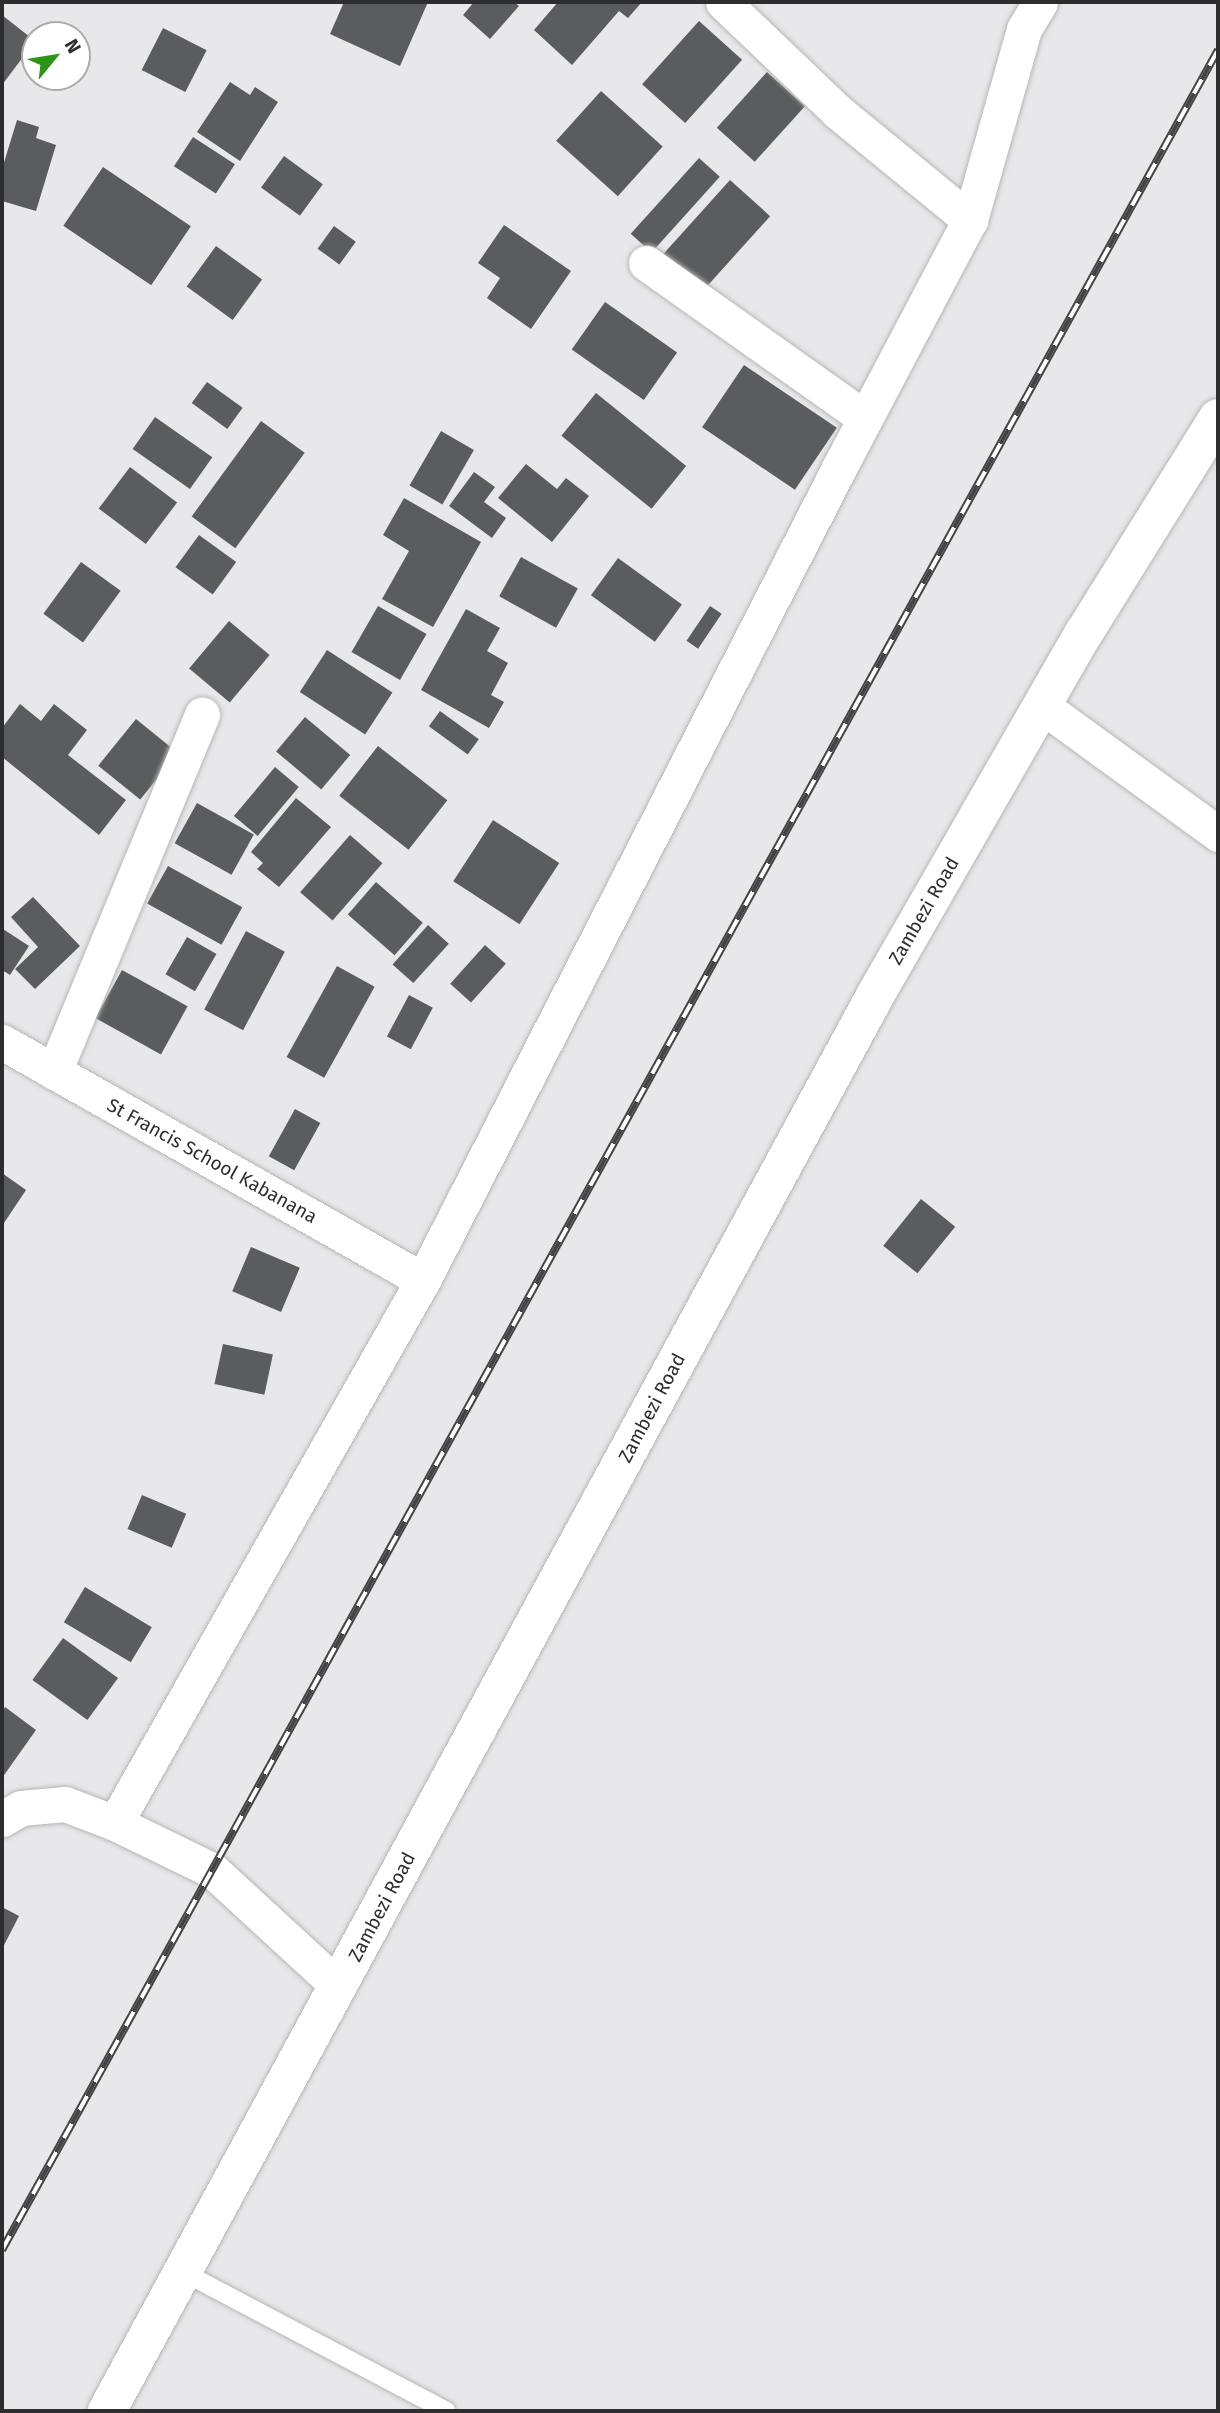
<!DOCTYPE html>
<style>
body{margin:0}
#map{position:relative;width:1220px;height:2413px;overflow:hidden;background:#e8e8eb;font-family:"Fira Sans",sans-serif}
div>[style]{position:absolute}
.building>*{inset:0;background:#5a5c5e;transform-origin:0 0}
.roads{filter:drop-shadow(0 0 2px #b7b7ba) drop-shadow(0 0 2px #b7b7ba)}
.service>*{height:18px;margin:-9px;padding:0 9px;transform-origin:9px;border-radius:9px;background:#fff}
.minor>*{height:35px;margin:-17.5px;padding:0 17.5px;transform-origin:17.5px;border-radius:17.5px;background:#fff}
.secondary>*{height:38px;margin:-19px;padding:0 19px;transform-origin:19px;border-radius:19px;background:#fff}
.rail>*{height:8px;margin-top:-4px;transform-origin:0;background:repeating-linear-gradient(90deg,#fff 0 16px,#444445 0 32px);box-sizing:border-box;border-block:2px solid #444445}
span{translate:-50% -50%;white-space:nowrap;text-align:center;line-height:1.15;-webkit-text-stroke:7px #fff;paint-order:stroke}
.street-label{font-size:19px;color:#2d2d2e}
.frame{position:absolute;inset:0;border:4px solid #2d2d2e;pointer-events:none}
.north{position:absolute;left:21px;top:21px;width:70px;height:70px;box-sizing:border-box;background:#fff;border:2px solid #ababab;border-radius:50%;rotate:60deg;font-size:19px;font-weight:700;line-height:28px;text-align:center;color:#2d2d2e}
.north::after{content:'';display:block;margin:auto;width:24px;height:32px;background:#2d941a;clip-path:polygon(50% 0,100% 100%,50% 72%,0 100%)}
</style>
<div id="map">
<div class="building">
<div style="clip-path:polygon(344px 2px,428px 2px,400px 66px,330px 34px)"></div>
<div style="clip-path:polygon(474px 2px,514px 2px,519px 6px,490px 39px,463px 15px)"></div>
<div style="clip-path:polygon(558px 2px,642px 2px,628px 18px,619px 11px,572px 65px,534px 30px)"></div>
<div style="clip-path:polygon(2px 15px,35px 41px,2px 85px)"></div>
<div style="left:699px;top:21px;width:58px;height:85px;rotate:42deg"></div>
<div style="left:163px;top:28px;width:49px;height:47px;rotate:27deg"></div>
<div style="left:767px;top:72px;width:51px;height:75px;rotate:42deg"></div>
<div style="clip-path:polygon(230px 82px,250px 95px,255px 87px,278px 102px,240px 161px,197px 132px)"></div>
<div style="left:601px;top:91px;width:83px;height:67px;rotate:42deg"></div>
<div style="clip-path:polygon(17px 120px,39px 127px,36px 138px,56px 145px,36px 211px,2px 201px,2px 169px)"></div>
<div style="left:193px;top:137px;width:50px;height:35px;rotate:33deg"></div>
<div style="left:284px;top:156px;width:48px;height:39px;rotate:36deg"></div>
<div style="left:699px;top:158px;width:28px;height:102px;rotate:42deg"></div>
<div style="left:103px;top:167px;width:106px;height:71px;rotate:34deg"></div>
<div style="left:730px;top:180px;width:54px;height:109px;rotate:42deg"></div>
<div style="clip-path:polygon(504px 225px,571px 271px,531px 329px,487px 298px,500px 278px,478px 263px)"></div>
<div style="left:334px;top:226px;width:27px;height:28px;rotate:36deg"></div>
<div style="left:216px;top:246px;width:57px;height:50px;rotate:36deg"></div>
<div style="left:605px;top:302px;width:88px;height:58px;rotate:35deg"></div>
<div style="left:744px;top:365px;width:112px;height:75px;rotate:34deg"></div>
<div style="left:207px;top:382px;width:44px;height:26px;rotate:36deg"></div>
<div style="left:596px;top:393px;width:116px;height:55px;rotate:39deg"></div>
<div style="left:155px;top:417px;width:70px;height:39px;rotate:35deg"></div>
<div style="left:261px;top:421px;width:54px;height:118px;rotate:36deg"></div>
<div style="left:441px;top:431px;width:38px;height:63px;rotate:30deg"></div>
<div style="clip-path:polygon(526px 464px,557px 489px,566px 478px,589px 496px,552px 542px,498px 498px)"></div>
<div style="left:130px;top:467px;width:59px;height:52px;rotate:37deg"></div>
<div style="clip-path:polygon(474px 472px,495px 487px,484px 502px,506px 518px,492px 538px,449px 506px)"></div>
<div style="clip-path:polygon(404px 498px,481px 542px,433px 627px,382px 599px,409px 551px,383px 535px)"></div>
<div style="left:199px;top:535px;width:46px;height:40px;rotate:36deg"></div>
<div style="left:521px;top:557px;width:65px;height:45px;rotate:29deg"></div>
<div style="left:618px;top:558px;width:79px;height:46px;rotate:36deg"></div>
<div style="left:81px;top:562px;width:49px;height:64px;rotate:36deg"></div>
<div style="left:378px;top:606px;width:56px;height:53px;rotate:30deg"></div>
<div style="left:710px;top:606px;width:14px;height:42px;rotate:34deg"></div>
<div style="clip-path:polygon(466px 609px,500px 628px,487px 651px,508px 663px,491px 695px,504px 702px,489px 728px,421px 690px)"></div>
<div style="left:229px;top:621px;width:53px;height:62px;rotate:40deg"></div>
<div style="left:327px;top:650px;width:78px;height:50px;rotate:33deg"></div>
<div style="clip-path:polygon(20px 704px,41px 721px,54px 704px,87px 730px,68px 755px,126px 800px,99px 835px,2px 757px,2px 728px)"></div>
<div style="left:440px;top:711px;width:48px;height:19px;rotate:36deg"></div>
<div style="left:305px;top:717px;width:59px;height:45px;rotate:40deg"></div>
<div style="left:136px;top:719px;width:54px;height:60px;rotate:39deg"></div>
<div style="left:378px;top:746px;width:88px;height:63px;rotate:38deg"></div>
<div style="left:275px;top:767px;width:31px;height:64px;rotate:40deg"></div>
<div style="clip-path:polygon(296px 798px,331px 827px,279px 887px,257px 869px,263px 863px,251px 852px)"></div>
<div style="left:197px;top:803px;width:65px;height:46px;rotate:29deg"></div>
<div style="left:493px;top:820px;width:79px;height:73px;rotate:33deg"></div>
<div style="left:350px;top:835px;width:43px;height:76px;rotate:41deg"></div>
<div style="left:168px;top:866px;width:85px;height:43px;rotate:29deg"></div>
<div style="left:376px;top:882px;width:62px;height:43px;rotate:41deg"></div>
<div style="clip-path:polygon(33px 897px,80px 946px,35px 989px,15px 969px,38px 947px,11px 917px)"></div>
<div style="left:428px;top:925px;width:28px;height:53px;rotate:42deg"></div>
<div style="clip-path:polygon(3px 929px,29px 946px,10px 975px,2px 970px)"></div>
<div style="left:246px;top:931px;width:44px;height:89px;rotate:28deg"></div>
<div style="left:187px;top:937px;width:34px;height:43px;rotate:30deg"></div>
<div style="left:485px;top:945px;width:28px;height:52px;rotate:42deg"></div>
<div style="left:337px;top:966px;width:43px;height:104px;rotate:29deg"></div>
<div style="left:122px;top:970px;width:75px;height:55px;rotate:29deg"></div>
<div style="left:409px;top:995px;width:27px;height:47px;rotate:28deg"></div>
<div style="left:295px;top:1109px;width:29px;height:54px;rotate:29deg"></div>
<div style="clip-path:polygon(2px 1173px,26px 1190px,2px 1226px)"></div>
<div style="left:921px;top:1199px;width:44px;height:60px;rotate:39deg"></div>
<div style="left:251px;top:1247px;width:53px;height:48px;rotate:23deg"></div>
<div style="left:223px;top:1344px;width:51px;height:41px;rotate:12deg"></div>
<div style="left:142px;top:1495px;width:48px;height:37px;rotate:23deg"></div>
<div style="left:85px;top:1587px;width:78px;height:41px;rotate:31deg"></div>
<div style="left:63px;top:1638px;width:68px;height:52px;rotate:36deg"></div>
<div style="clip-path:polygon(5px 1707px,36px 1730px,2px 1778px,2px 1712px)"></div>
<div style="clip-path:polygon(2px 1907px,19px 1916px,2px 1949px)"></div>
</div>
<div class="roads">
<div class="service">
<div style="left:183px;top:2272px;width:298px;rotate:27.8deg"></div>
</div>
<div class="minor">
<div style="left:723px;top:2px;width:159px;rotate:43.7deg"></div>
<div style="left:838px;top:112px;width:171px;rotate:39.3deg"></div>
<div style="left:646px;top:263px;width:268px;rotate:35.3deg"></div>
<div style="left:1042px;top:706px;width:218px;rotate:36deg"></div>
<div style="left:2px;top:1042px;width:484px;rotate:29.5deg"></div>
<div style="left:54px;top:1072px;width:387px;rotate:-67.5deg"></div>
<div style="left:2px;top:1819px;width:22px;rotate:-30deg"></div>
<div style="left:21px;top:1808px;width:44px;rotate:-5.2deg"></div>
<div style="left:65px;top:1804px;width:53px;rotate:20.8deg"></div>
<div style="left:115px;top:1823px;width:108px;rotate:25.9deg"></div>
<div style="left:212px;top:1870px;width:171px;rotate:42.6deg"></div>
<div style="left:115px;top:1823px;width:624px;rotate:-60.44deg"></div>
<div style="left:423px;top:1280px;width:912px;rotate:-62.87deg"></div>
<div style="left:839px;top:468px;width:280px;rotate:-62.2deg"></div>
<div style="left:970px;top:220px;width:198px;rotate:-74.2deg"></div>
<div style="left:1024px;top:29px;width:31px;rotate:-59deg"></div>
</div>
<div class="secondary">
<div style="left:107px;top:2411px;width:1612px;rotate:-61.51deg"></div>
<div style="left:876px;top:994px;width:417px;rotate:-60.1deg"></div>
<div style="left:1084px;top:633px;width:253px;rotate:-58.1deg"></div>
</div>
</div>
<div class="rail">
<div style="left:2px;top:2250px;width:2514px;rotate:-61.07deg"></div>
</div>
<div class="street-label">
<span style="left:924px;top:911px;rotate:-60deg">Zambezi Road</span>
<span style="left:212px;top:1161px;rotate:29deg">St Francis School Kabanana</span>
<span style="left:652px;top:1408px;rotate:-62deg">Zambezi Road</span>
<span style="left:382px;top:1907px;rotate:-62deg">Zambezi Road</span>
</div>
<div class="frame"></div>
<div class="north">N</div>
</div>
